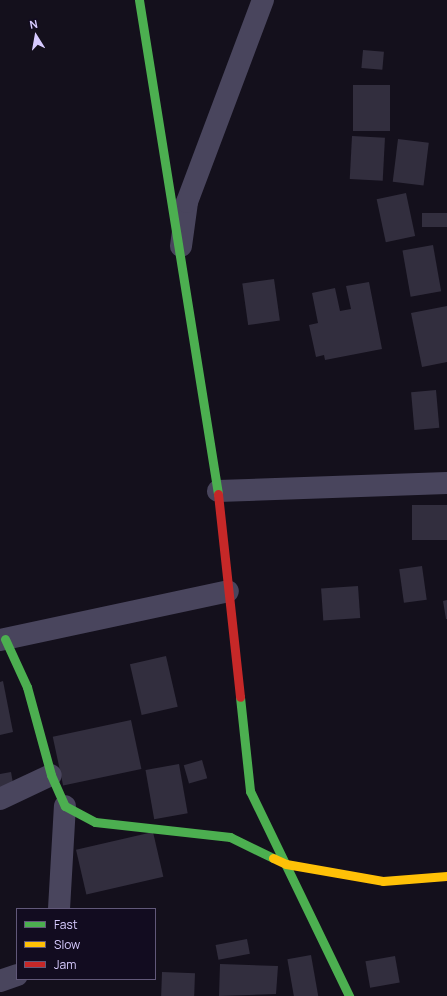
<!DOCTYPE html>
<style>
body{margin:0}
#map{position:relative;width:447px;height:996px;overflow:hidden;background:#14101c;font-family:Manrope,sans-serif}
div>[style]{position:absolute}
.building>*{inset:0;background:#322e3e;transform-origin:0 0}
.street>*{height:22px;margin:-11px;padding:0 11px;transform-origin:11px;border-radius:11px;background:#49455d}
.fast>*{height:9px;margin:-4.5px;padding:0 4.5px;transform-origin:4.5px;border-radius:4.5px;background:#4caf50}
.slow>*{height:9px;margin:-4.5px;padding:0 4.5px;transform-origin:4.5px;border-radius:4.5px;background:#ffc107}
.jam>*{height:9px;margin:-4.5px;padding:0 4.5px;transform-origin:4.5px;border-radius:4.5px;background:#c62828}
span{translate:-50% -50%;white-space:nowrap;text-align:center;line-height:1.15;-webkit-text-stroke:4px #120c20;paint-order:stroke}
.legend{position:absolute;left:16px;top:908px;width:140px;height:72px;box-sizing:border-box;background:#120c20;border:1px solid #615879;margin:0;padding:5px 7px;list-style:none;font-size:12px;color:#d7cbff}
.legend li{display:flex;align-items:center;gap:8px;height:20px}
.legend b{width:20px;border:1px solid #615879}
.north{position:absolute;left:16px;top:16px;width:40px;height:40px;-webkit-text-stroke:3px #120c20;paint-order:stroke;rotate:349deg;font-size:11px;font-weight:700;line-height:16px;text-align:center;color:#d7cbff}
.north::after{content:'';display:block;margin:auto;width:14px;height:18px;background:#d7cbff;clip-path:polygon(50% 0,100% 100%,50% 72%,0 100%)}
</style>
<div id="map">
<div class="building">
<div style="left:363px;top:50px;width:21px;height:18px;rotate:5deg"></div>
<div style="left:353px;top:85px;width:37px;height:46px"></div>
<div style="left:352px;top:136px;width:33px;height:43px;rotate:3deg"></div>
<div style="left:398px;top:139px;width:31px;height:43px;rotate:7deg"></div>
<div style="left:406px;top:193px;width:44px;height:30px;rotate:78deg"></div>
<div style="left:447px;top:213px;width:14px;height:25px;rotate:90deg"></div>
<div style="left:433px;top:245px;width:47px;height:31px;rotate:80deg"></div>
<div style="left:274px;top:279px;width:42px;height:32px;rotate:82deg"></div>
<div style="clip-path:polygon(369px 282px,382px 349px,325px 360px,324px 355px,316px 357px,309px 325px,318px 323px,312px 293px,335px 288px,340px 311px,351px 309px,346px 286px)"></div>
<div style="clip-path:polygon(447px 306px,447px 362px,422px 367px,411px 313px)"></div>
<div style="left:436px;top:390px;width:38px;height:25px;rotate:85deg"></div>
<div style="left:447px;top:505px;width:35px;height:35px;rotate:90deg"></div>
<div style="left:422px;top:566px;width:34px;height:23px;rotate:82deg"></div>
<div style="left:358px;top:586px;width:32px;height:37px;rotate:86deg"></div>
<div style="clip-path:polygon(447px 600px,447px 619px,446px 619px,443px 601px)"></div>
<div style="left:166px;top:656px;width:52px;height:37px;rotate:77deg"></div>
<div style="clip-path:polygon(3px 681px,13px 732px,0 735px,0 682px)"></div>
<div style="left:131px;top:720px;width:50px;height:80px;rotate:78deg"></div>
<div style="left:202px;top:760px;width:19px;height:19px;rotate:74deg"></div>
<div style="left:179px;top:764px;width:50px;height:34px;rotate:80deg"></div>
<div style="clip-path:polygon(11px 772px,14px 789px,0 791px,0 774px)"></div>
<div style="left:153px;top:832px;width:46px;height:79px;rotate:77deg"></div>
<div style="left:247px;top:939px;width:15px;height:32px;rotate:79deg"></div>
<div style="left:311px;top:955px;width:42px;height:24px;rotate:80deg"></div>
<div style="left:395px;top:956px;width:27px;height:30px;rotate:80deg"></div>
<div style="clip-path:polygon(220px 964px,278px 966px,276px 994px,219px 996px)"></div>
<div style="left:162px;top:972px;width:33px;height:24px;rotate:2deg"></div>
</div>
<div class="street">
<div style="left:181px;top:246px;width:44px;rotate:-82.2deg"></div>
<div style="left:187px;top:202px;width:216px;rotate:-69.4deg"></div>
<div style="left:218px;top:491px;width:229px;rotate:-2deg"></div>
<div style="left:0;top:640px;width:233px;rotate:-12.1deg"></div>
<div style="left:0;top:799px;width:56px;rotate:-25.2deg"></div>
<div style="left:59px;top:909px;width:103px;rotate:-86.7deg"></div>
<div style="left:0;top:981px;width:18px;rotate:-19deg"></div>
</div>
<div class="fast">
<div style="left:139px;top:0;width:500px;rotate:80.91deg"></div>
<div style="left:5px;top:639px;width:53px;rotate:65.4deg"></div>
<div style="left:27px;top:687px;width:91px;rotate:74.7deg"></div>
<div style="left:51px;top:775px;width:34px;rotate:66deg"></div>
<div style="left:65px;top:806px;width:34px;rotate:28deg"></div>
<div style="left:95px;top:822px;width:136px;rotate:6.3deg"></div>
<div style="left:230px;top:837px;width:48px;rotate:26deg"></div>
<div style="left:240px;top:697px;width:95px;rotate:83.9deg"></div>
<div style="left:250px;top:791px;width:228px;rotate:64.2deg"></div>
</div>
<div class="slow">
<div style="left:273px;top:858px;width:14px;rotate:25deg"></div>
<div style="left:286px;top:864px;width:98px;rotate:9.9deg"></div>
<div style="left:383px;top:881px;width:64px;rotate:-4.5deg"></div>
</div>
<div class="jam">
<div style="left:218px;top:494px;width:204px;rotate:83.8deg"></div>
</div>
<ul class="legend">
<li><b style="height:5px;background:#4caf50"></b>Fast</li>
<li><b style="height:5px;background:#ffc107"></b>Slow</li>
<li><b style="height:5px;background:#c62828"></b>Jam</li>
</ul>
<div class="north">N</div>
</div>
